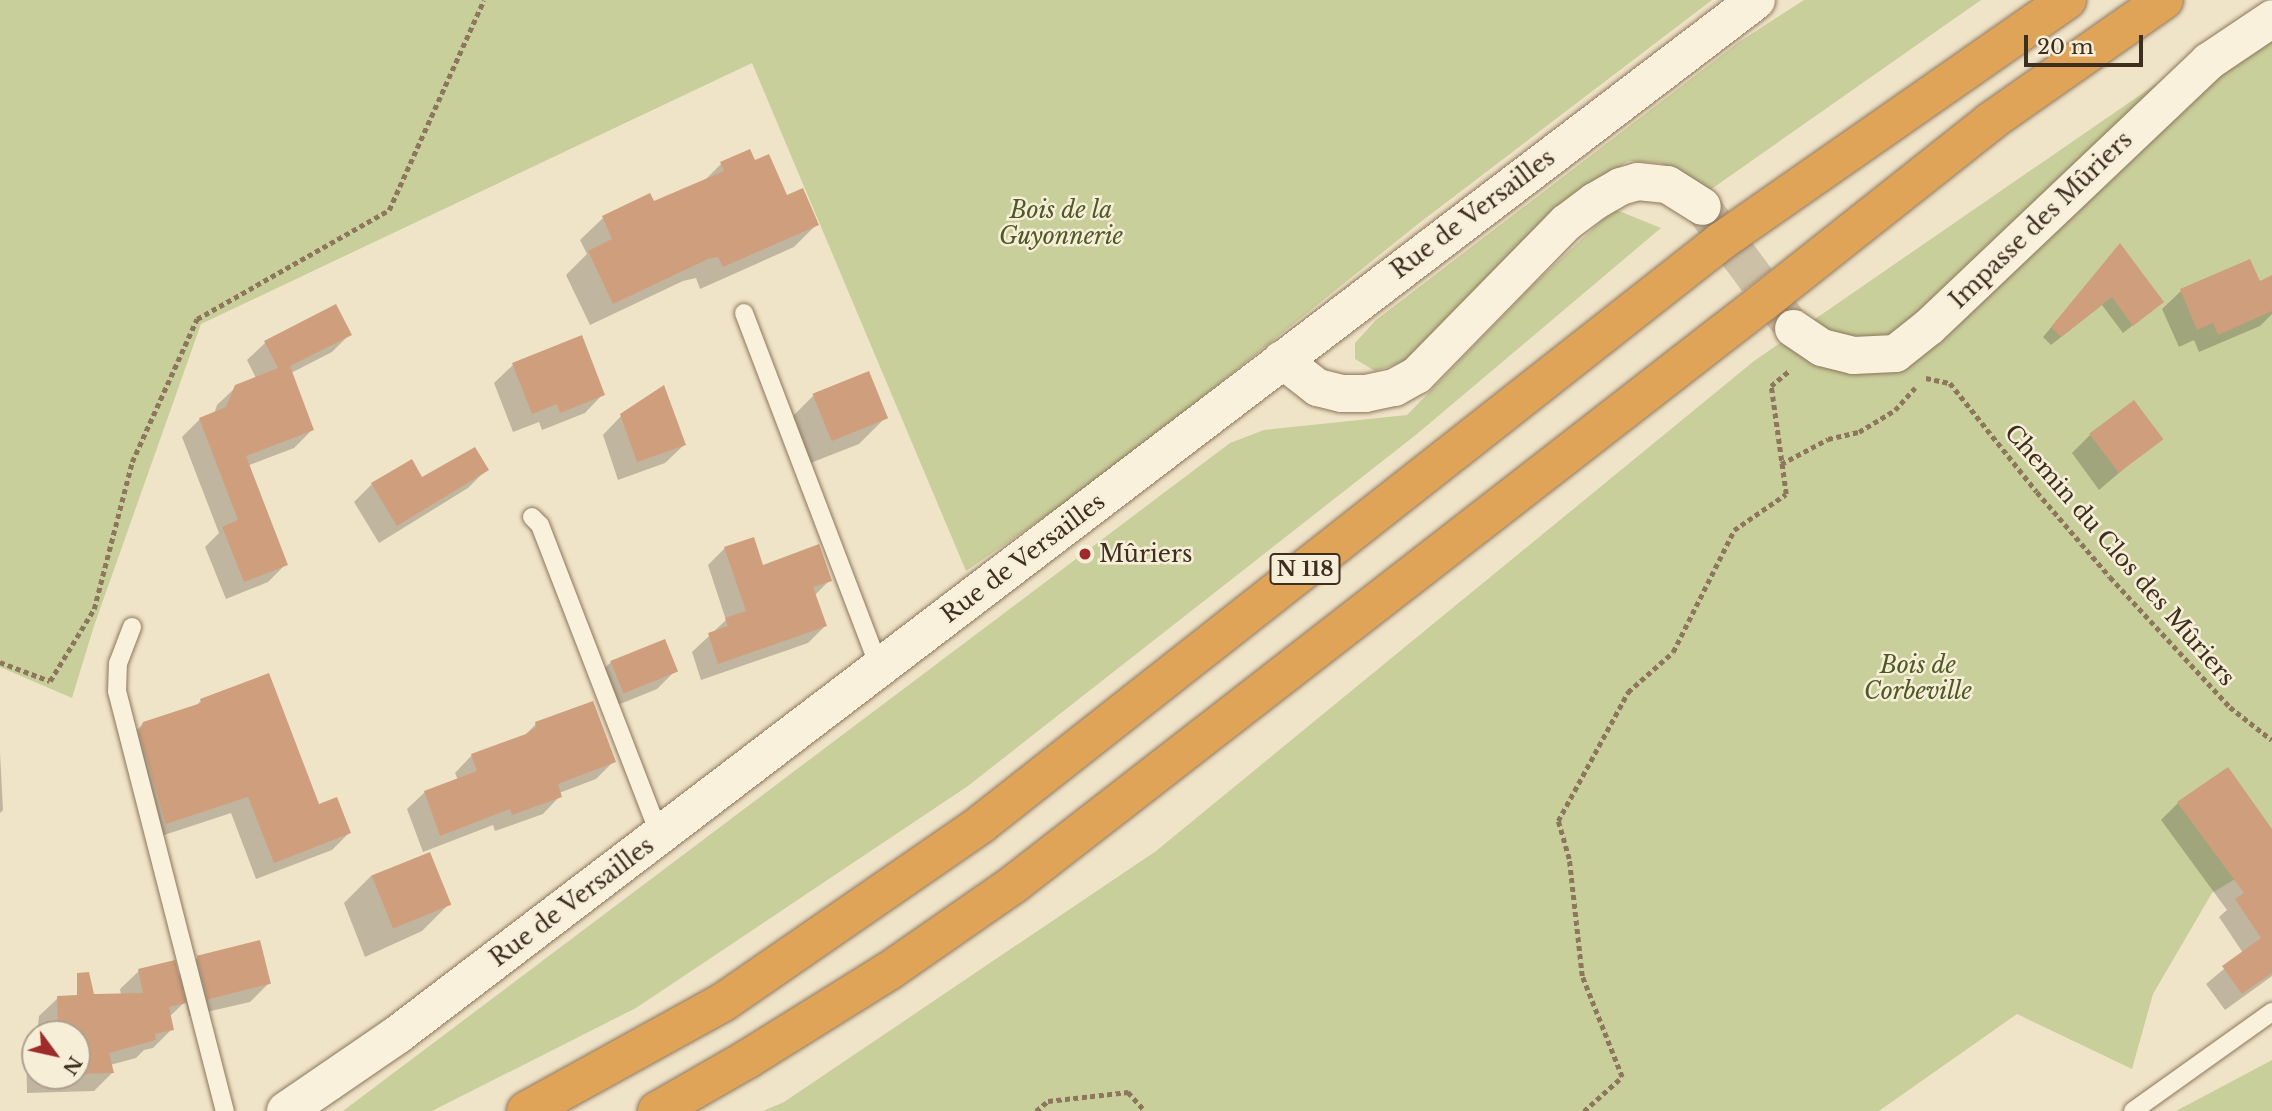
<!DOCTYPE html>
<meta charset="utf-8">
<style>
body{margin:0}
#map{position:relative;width:2272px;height:1111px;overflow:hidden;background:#f0e4c8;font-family:"Libre Baskerville",serif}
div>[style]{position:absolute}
.green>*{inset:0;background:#c9cf9b}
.shadow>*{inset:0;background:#0003}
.building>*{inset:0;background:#cf9f7d;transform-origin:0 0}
.street-tunnel>*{height:37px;margin-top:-18.5px;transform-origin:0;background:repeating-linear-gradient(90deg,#ccc0a6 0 37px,transparent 0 55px)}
.path>*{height:4.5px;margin-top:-2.25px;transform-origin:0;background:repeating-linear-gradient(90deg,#8d765c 0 5px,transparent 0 8.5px)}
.roads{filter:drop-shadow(0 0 2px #8d765c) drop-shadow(0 0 2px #8d765c)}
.lane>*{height:18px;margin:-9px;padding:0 9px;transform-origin:9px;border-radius:9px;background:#faf1dc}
.street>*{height:37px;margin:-18.5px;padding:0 18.5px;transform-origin:18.5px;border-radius:18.5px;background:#faf1dc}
.secondary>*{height:38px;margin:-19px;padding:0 19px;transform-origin:19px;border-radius:19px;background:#faf1dc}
.highway>*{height:38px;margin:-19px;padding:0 19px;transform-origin:19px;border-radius:19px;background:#e0a458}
.dots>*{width:19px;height:19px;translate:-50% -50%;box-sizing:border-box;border:4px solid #f7eed8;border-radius:50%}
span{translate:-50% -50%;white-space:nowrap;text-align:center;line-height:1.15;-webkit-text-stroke:5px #f7eed8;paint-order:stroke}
.shield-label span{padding:2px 5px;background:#f7eed8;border:2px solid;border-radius:5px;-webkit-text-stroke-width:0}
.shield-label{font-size:21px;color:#3d2e20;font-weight:700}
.park-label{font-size:23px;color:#4d5a26;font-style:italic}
.street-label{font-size:23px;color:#3d2e20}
.poi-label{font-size:23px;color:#3d2e20}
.left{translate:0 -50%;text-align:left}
.north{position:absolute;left:21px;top:1020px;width:70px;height:70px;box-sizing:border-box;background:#f7eed8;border:2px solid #ada18e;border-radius:50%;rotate:123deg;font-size:19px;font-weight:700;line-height:28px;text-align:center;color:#3d2e20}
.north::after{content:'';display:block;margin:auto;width:24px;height:32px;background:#9e2a2b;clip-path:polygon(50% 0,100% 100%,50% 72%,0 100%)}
.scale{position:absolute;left:2024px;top:35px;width:119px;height:32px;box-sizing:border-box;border:4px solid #3d2e20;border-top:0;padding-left:9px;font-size:21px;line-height:24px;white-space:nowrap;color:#3d2e20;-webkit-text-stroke:5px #f7eed8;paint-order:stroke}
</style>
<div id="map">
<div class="green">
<div style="clip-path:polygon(0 0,1712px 0,1418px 224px,1104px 476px,966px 571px,752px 63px,201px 324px,94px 626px,72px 698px,0 667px)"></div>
<div style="clip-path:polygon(1804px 0,1981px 0,1710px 190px,1660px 163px,1628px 161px,1575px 195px,1406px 361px,1375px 371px,1355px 359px,1355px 343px,1376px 320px,1739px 42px)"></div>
<div style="clip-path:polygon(2272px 4px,2272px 857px,2212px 893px,2153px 994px,2132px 1069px,2017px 1014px,1879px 1111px,763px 1111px,784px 1102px,1156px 851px,1754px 361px)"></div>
<div style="clip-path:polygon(1614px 209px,1661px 228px,1417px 434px,968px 786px,636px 1008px,432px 1111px,343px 1111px,1230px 443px,1264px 430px,1407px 415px,1535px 283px)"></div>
<div style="clip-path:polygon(2272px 1060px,2272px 1111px,2176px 1111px)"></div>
</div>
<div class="shadow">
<div style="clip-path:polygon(754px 162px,786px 197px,817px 224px,794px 247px,700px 289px,696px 278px,683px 281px,590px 325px,566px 275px,587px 254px,580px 240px,603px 218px,650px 196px,653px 204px,702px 183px,721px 164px)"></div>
<div style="clip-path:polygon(2112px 255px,2162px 302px,2123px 333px,2102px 305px,2051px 345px,2043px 337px)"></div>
<div style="clip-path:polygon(2250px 261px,2259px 283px,2272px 292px,2272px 314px,2260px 326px,2199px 352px,2194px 340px,2179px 347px,2162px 309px,2181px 291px)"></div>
<div style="clip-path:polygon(350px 334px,332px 352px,291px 373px,312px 430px,294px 448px,247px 466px,286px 564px,268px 582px,226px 599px,205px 547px,219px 533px,182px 437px,200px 419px,214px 414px,217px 405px,236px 387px,256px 378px,247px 360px,265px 343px)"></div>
<div style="clip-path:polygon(581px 337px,603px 394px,585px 413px,542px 430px,539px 422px,513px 432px,494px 383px,513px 365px)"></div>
<div style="clip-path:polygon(868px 373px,886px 417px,859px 444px,803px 466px,786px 423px,813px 396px)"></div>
<div style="clip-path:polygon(2133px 402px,2160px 438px,2099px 490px,2072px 453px,2090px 435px)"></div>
<div style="clip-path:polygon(621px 416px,684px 445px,665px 463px,618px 480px,603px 435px)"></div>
<div style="clip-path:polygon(486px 470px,468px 488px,379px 543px,354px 502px,372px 484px)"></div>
<div style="clip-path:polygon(725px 548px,762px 567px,830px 580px,814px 596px,825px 626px,808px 643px,701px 680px,692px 652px,726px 620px,708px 565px)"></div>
<div style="clip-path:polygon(611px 662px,676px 670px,657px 689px,603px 711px,592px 681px)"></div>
<div style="clip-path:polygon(201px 701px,349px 833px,332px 850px,256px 879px,231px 813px,149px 840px,123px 750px,126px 741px,144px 723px,194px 707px)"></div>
<div style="clip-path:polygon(536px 724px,613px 762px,596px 779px,559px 793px,560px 796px,543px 814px,495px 831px,493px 825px,423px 852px,407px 809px,425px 792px,458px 780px,455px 773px,472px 755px,523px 737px)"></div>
<div style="clip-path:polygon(0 752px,3px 810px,0 813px)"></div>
<div style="clip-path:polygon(2227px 770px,2272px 831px,2272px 976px,2225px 1010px,2206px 984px,2243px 953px,2219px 917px,2227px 910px,2161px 820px,2178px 803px)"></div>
<div style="clip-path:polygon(429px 854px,449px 904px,422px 931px,365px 957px,344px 903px,371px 876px)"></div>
<div style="clip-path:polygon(198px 957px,269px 983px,250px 1002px,189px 1016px,186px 1001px,169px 1017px,172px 1029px,153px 1048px,144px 1050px,136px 1058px,110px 1065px,112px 1073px,94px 1091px,27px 1093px,26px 1045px,35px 1036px,35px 1076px,77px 1076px,77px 1034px,37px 1034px,39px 1016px,58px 998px,121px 995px,120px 989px,139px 971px,177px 977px)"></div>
</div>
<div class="building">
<div style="clip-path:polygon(750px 149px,755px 160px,769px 154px,787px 195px,803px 188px,819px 225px,723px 267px,718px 257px,708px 259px,613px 304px,588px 251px,612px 239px,602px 216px,650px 193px,654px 201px,724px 171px,720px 162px)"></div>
<div style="clip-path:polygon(2120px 243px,2164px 302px,2133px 326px,2112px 297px,2061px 337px,2051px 327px)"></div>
<div style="clip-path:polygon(2250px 259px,2260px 281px,2272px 275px,2272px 311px,2218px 335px,2213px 323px,2197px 330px,2180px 289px)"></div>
<div style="clip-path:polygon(336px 304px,352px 335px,290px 366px,314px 430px,246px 456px,288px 565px,244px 582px,222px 527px,238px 520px,199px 418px,226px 407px,235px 385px,278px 368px,264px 341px)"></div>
<div style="clip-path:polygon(582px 335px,605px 395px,560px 413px,557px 404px,532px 414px,512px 363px)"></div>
<div style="left:869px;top:371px;width:51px;height:61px;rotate:68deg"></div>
<div style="clip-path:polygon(664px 385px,686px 445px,637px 462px,620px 414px)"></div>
<div style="left:2134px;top:400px;width:49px;height:56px;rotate:53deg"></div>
<div style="clip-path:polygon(475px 447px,489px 470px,397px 526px,371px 483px,412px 459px,422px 477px)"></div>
<div style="clip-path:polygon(754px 537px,763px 565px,819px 544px,832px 581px,813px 587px,827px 626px,718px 664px,708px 633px,728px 626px,725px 618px,746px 611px,724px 547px)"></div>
<div style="left:665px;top:639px;width:35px;height:59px;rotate:68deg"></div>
<div style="clip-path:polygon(269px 673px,319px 804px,337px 797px,351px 833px,274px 863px,248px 797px,166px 824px,139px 732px,143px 722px,201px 703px,200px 699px)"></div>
<div style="clip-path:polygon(593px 701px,616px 762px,558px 784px,562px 797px,512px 815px,510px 809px,440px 836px,424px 791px,477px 771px,471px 754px,526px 734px,536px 727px,535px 722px)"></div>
<div style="clip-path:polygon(2228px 767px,2272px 829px,2272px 973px,2242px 994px,2222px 966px,2261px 938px,2235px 899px,2244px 893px,2177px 802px)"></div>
<div style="left:430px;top:852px;width:57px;height:63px;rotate:68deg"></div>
<div style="left:260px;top:940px;width:45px;height:65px;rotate:76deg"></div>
<div style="clip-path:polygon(175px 960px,186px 1003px,169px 1007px,174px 1030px,155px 1034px,156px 1040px,109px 1053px,114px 1073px,77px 1074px,77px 1034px,58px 1034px,57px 996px,77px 995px,77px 973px,89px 972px,94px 994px,143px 993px,138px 969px)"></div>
</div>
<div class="street-tunnel">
<div style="left:1702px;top:206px;width:144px;rotate:53.2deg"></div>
</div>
<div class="path">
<div style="left:1926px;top:378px;width:25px;rotate:12deg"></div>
<div style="left:1950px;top:383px;width:139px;rotate:51.4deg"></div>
<div style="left:2037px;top:492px;width:112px;rotate:49.3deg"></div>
<div style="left:2110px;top:577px;width:177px;rotate:47.3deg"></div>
<div style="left:2230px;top:707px;width:53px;rotate:38.2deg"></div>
<div style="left:1781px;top:464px;width:53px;rotate:-28deg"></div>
<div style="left:1828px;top:439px;width:32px;rotate:-13deg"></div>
<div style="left:1859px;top:432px;width:42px;rotate:-31.4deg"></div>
<div style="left:1895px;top:410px;width:30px;rotate:-48deg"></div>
<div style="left:0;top:662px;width:53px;rotate:20.8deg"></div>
<div style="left:50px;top:681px;width:84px;rotate:-58.6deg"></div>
<div style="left:94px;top:609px;width:152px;rotate:-75.5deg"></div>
<div style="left:132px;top:462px;width:157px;rotate:-65.6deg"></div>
<div style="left:197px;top:319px;width:221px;rotate:-29.6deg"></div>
<div style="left:389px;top:210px;width:230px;rotate:-65.7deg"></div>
<div style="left:1036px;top:1111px;width:16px;rotate:-40deg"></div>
<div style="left:1048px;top:1101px;width:81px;rotate:-6.4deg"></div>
<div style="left:1128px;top:1092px;width:25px;rotate:48deg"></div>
<div style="left:1584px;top:1111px;width:51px;rotate:-41.8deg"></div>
<div style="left:1622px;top:1077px;width:109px;rotate:-111.6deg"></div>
<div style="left:1582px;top:976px;width:118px;rotate:-96.3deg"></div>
<div style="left:1569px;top:859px;width:40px;rotate:-106deg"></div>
<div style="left:1558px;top:821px;width:147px;rotate:-61.5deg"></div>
<div style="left:1628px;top:692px;width:60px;rotate:-41.6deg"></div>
<div style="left:1673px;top:652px;width:136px;rotate:-63.4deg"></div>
<div style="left:1734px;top:530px;width:63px;rotate:-34.7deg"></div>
<div style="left:1786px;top:494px;width:109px;rotate:-97.9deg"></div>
<div style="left:1771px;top:386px;width:23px;rotate:-40deg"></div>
</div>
<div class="roads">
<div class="lane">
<div style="left:744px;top:313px;width:379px;rotate:69.1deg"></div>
<div style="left:532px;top:517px;width:11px;rotate:45deg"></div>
<div style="left:540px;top:525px;width:331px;rotate:68.9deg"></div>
<div style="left:132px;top:627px;width:39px;rotate:111deg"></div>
<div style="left:118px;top:663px;width:28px;rotate:92deg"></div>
<div style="left:117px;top:691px;width:434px;rotate:75.6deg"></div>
<div style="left:2133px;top:1111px;width:171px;rotate:-35.5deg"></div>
</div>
<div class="street">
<div style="left:1793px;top:328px;width:34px;rotate:34deg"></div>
<div style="left:1821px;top:347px;width:33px;rotate:14deg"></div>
<div style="left:1853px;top:355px;width:42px;rotate:-2.7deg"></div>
<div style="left:1895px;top:353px;width:43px;rotate:-38.5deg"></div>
<div style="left:1929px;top:326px;width:385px;rotate:-43.5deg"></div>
<div style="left:2208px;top:61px;width:77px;rotate:-33.9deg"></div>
<div style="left:1281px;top:359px;width:46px;rotate:37.9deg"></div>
<div style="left:1317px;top:387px;width:25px;rotate:14deg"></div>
<div style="left:1341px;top:393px;width:24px"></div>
<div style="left:1365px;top:393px;width:30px;rotate:-12deg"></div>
<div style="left:1394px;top:387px;width:25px;rotate:-29deg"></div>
<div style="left:1416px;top:375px;width:214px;rotate:-45.6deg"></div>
<div style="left:1566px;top:222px;width:35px;rotate:-37deg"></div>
<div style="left:1594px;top:201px;width:30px;rotate:-30deg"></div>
<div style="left:1620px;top:186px;width:18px;rotate:-16deg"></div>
<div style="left:1637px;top:181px;width:30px;rotate:6deg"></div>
<div style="left:1667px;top:184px;width:41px;rotate:32.2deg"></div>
</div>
<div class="secondary">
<div style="left:286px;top:1111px;width:135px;rotate:-34.4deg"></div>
<div style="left:397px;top:1035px;width:1708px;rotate:-37.29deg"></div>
</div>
<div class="highway">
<div style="left:526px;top:1111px;width:224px;rotate:-28.9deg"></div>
<div style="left:722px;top:1003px;width:315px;rotate:-34.6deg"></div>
<div style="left:981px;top:824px;width:941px;rotate:-38.22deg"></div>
<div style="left:1720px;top:242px;width:423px;rotate:-34.9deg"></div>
<div style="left:657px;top:1111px;width:103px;rotate:-29.8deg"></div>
<div style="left:746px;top:1060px;width:168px;rotate:-31.9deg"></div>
<div style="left:889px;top:971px;width:152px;rotate:-34.8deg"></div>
<div style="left:1014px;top:884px;width:949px;rotate:-37.85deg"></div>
<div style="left:1763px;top:302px;width:291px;rotate:-38.4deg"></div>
<div style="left:1991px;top:121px;width:211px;rotate:-35deg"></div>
</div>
</div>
<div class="dots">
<div style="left:1085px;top:554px;background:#9e2a2b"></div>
</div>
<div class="shield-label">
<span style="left:1305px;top:569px">N 118</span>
</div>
<div class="park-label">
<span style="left:1061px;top:223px">Bois de la<br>Guyonnerie</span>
<span style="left:1918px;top:678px">Bois de<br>Corbeville</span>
</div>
<div class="street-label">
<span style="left:1473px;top:214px;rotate:-37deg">Rue de Versailles</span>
<span style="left:2041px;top:220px;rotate:-44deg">Impasse des Mûriers</span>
<span style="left:2120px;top:555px;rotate:49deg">Chemin du Clos des Mûriers</span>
<span style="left:1023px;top:558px;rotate:-37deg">Rue de Versailles</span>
<span style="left:572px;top:902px;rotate:-37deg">Rue de Versailles</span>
</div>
<div class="poi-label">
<span class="left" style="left:1099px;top:554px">Mûriers</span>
</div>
<div class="north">N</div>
<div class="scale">20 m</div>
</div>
